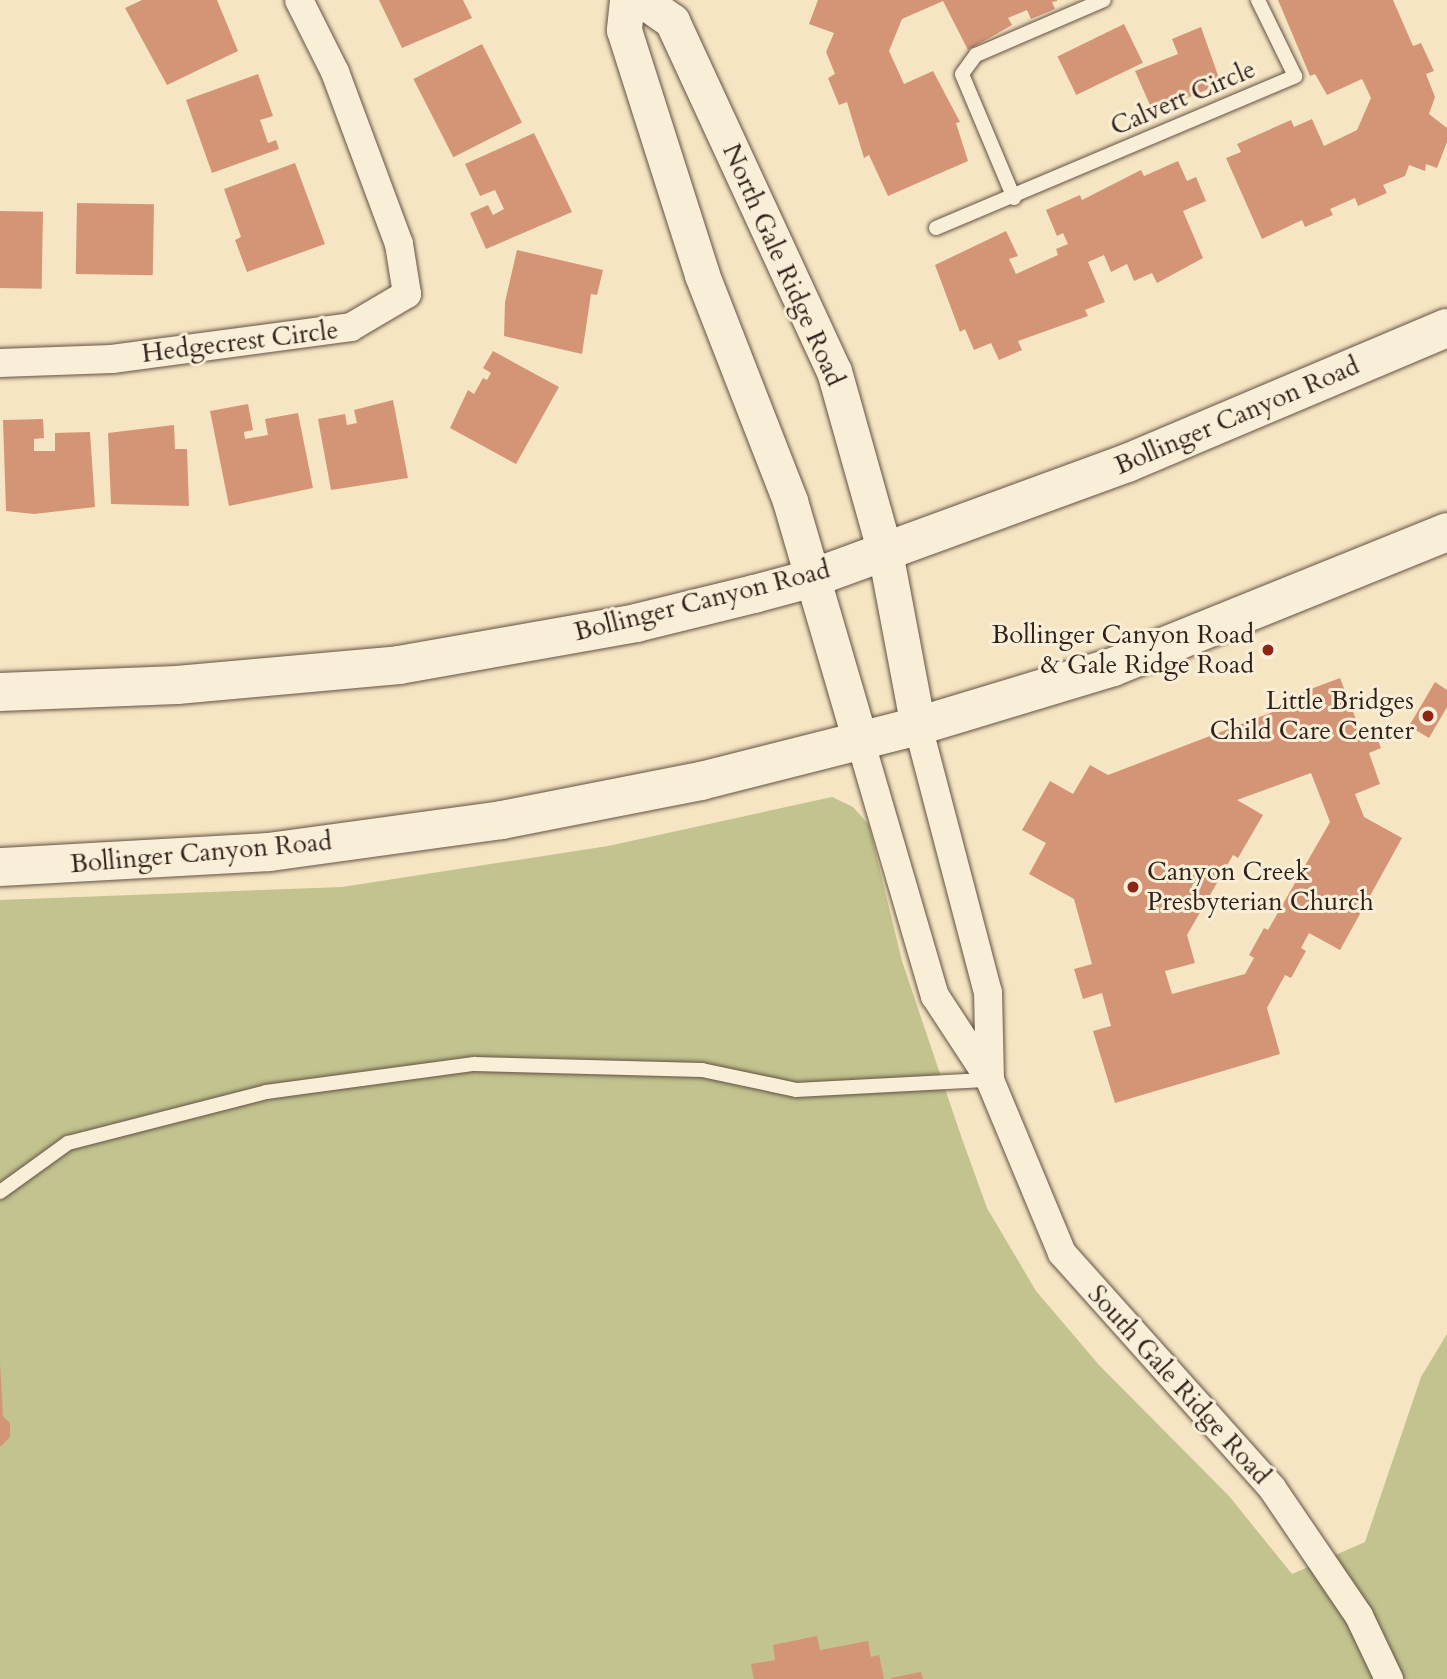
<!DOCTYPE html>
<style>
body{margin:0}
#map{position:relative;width:1447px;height:1679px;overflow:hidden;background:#f6e5c2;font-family:Cardo,serif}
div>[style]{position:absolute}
.green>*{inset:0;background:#c2c38f}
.building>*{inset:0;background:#d49577;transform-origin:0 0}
.roads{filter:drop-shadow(0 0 2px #635244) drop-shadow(0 0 2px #635244)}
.service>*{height:14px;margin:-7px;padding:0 7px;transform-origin:7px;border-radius:7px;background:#f9eed7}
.minor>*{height:28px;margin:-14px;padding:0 14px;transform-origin:14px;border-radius:14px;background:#f9eed7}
.tertiary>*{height:35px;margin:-17.5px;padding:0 17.5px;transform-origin:17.5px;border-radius:17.5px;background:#f9eed7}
.secondary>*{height:38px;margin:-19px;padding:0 19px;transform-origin:19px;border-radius:19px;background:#f9eed7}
.dots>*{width:19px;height:19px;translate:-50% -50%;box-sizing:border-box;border:4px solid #f9eed7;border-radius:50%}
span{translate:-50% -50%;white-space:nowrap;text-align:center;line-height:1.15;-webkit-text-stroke:6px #f9eed7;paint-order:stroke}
.street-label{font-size:26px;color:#32211a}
.poi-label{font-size:26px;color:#32211a}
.right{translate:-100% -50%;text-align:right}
.left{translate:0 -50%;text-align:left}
</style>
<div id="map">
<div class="green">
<div style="clip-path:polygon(832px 797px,853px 807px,869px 825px,902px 961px,961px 1136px,987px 1208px,1036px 1291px,1099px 1365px,1229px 1496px,1292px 1574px,1365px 1542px,1421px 1377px,1447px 1334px,1447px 1679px,0 1679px,0 900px,342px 887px,608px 846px)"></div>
</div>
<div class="building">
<div style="clip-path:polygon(142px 0,217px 0,238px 51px,167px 85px,125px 8px)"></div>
<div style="clip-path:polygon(379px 0,463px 0,472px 18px,402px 48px)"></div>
<div style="clip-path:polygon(818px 0,1057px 0,1057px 1px,1052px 2px,1055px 9px,1031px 19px,1027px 10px,1008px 18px,1012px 25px,968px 50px,943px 1px,902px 19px,889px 51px,904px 84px,933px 71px,960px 122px,956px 123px,968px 161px,888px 196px,869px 155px,864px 158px,847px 102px,839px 105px,828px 78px,835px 74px,826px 52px,834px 33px,809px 24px)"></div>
<div style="clip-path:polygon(1278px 0,1393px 0,1413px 46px,1421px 43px,1434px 71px,1426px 74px,1435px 97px,1429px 114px,1447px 128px,1447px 142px,1437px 168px,1426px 164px,1425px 171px,1409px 165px,1405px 176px,1383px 185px,1387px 193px,1358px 206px,1355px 198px,1330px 209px,1333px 215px,1305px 227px,1302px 220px,1262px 239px,1226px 158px,1241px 152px,1237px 144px,1291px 120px,1294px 127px,1312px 119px,1324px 146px,1357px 130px,1371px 98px,1362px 79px,1327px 95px,1315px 74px,1310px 76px)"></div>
<div style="left:1124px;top:24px;width:43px;height:74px;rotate:64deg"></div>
<div style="clip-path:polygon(1201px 27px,1221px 84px,1153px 112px,1135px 71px,1178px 54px,1172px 39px)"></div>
<div style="left:482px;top:44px;width:88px;height:77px;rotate:63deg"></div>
<div style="clip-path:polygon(258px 74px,273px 116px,260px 120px,268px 143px,276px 140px,279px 149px,212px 173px,186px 100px)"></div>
<div style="clip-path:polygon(534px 133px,572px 212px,486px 249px,470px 213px,488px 205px,493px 215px,504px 209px,495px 190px,480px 196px,465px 164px)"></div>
<div style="clip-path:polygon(1178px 161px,1187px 181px,1196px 177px,1206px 201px,1183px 211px,1203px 258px,1157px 283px,1152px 273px,1134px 281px,1127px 264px,1111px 272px,1104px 255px,1088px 262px,1105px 302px,1085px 310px,1088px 316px,1018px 341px,1022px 350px,999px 360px,991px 343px,974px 350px,965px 329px,960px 332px,935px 265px,1006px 231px,1018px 256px,1009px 259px,1016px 274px,1058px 255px,1056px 249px,1068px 244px,1063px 233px,1057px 236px,1046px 210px,1080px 195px,1082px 200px,1141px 170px,1144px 176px)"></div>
<div style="clip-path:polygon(295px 163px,325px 244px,247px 272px,235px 240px,241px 237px,224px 189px)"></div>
<div style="left:77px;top:203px;width:77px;height:71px;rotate:1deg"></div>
<div style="left:0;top:211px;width:43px;height:77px;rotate:1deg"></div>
<div style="clip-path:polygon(517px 250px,603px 270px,597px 295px,591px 294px,582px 354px,504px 336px,505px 302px)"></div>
<div style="clip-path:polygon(493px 351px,559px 387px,516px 464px,450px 428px,468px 390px,474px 394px,483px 378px,487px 380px,491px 373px,483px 368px)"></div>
<div style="clip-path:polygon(393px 400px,408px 478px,331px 490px,318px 419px,345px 414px,347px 425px,357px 423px,354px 410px)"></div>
<div style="clip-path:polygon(248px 404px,253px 430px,244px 432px,245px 439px,268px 435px,265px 419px,298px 413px,313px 488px,229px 506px,210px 411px)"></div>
<div style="clip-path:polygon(43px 419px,44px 438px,34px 439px,34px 451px,55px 451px,55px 433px,90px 432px,95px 507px,34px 514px,6px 511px,3px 420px)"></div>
<div style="clip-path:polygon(174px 425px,175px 449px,187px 449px,189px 506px,111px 504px,108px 433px)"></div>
<div style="clip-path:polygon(evenodd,1340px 678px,1360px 730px,1372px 725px,1381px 748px,1369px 753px,1380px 784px,1355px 794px,1364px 817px,1402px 838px,1340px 950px,1309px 933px,1301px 948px,1306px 951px,1291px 978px,1285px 975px,1267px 1008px,1280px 1054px,1115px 1103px,1093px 1031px,1111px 1026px,1102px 993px,1083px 999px,1074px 969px,1092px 964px,1074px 899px,1029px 874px,1046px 843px,1022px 830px,1050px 781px,1073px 794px,1090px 765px,1108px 775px,1286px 707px,1284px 699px,1340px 678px,1311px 773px,1330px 822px,1268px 930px,1264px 928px,1249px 955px,1254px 958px,1245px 974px,1172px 994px,1165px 971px,1195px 963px,1187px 935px,1233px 855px,1238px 858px,1263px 815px,1237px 800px,1311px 773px)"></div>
<div style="clip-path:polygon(1435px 682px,1447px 690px,1447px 707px,1429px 738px,1409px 726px)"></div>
<div style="clip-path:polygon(0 1362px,3px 1416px,10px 1423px,10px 1437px,0 1447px)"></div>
<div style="clip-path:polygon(817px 1636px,820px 1650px,868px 1641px,871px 1657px,879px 1655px,884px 1679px,754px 1679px,751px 1664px,775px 1660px,773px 1645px)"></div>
<div style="clip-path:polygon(921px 1672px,923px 1679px,891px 1679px,891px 1678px)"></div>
</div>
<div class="roads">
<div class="service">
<div style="left:1014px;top:198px;width:134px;rotate:-112.8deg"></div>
<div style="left:962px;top:74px;width:24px;rotate:-54deg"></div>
<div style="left:976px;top:55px;width:139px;rotate:-23.3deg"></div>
<div style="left:936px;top:228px;width:390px;rotate:-22.9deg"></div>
<div style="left:1295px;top:76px;width:85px;rotate:-116deg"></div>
<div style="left:0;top:1192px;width:84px;rotate:-35.8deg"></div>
<div style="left:68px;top:1143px;width:204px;rotate:-14.4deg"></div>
<div style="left:266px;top:1092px;width:210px;rotate:-7.7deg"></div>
<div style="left:474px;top:1064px;width:228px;rotate:1.5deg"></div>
<div style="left:702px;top:1070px;width:96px;rotate:12deg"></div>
<div style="left:796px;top:1090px;width:194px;rotate:-3deg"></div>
</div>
<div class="minor">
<div style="left:0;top:363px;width:112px;rotate:-2deg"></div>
<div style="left:112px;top:359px;width:241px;rotate:-7.6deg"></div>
<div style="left:351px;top:327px;width:65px;rotate:-30.5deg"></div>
<div style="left:407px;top:294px;width:51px;rotate:-99.1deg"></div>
<div style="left:399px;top:244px;width:184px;rotate:-110.4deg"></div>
<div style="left:335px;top:72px;width:80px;rotate:-116.6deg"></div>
<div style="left:918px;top:726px;width:275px;rotate:75.3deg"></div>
<div style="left:988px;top:992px;width:88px;rotate:88.7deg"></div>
<div style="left:860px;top:740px;width:267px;rotate:73.7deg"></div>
<div style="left:935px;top:996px;width:100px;rotate:56.8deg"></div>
<div style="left:990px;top:1080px;width:187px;rotate:67.4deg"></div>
<div style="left:1062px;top:1253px;width:315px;rotate:48.2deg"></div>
<div style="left:1272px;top:1488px;width:155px;rotate:55.8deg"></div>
<div style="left:1359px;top:1616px;width:70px;rotate:64.5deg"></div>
</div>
<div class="tertiary">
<div style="left:627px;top:0;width:30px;rotate:96deg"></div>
<div style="left:624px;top:30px;width:257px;rotate:72.3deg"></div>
<div style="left:702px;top:275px;width:243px;rotate:68.7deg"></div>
<div style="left:790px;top:501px;width:249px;rotate:73.7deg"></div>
<div style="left:642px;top:0;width:37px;rotate:35deg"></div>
<div style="left:672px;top:21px;width:386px;rotate:65.2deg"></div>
<div style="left:834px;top:371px;width:188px;rotate:74.3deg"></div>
<div style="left:885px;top:552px;width:177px;rotate:79.3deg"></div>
</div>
<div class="secondary">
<div style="left:0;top:692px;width:177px;rotate:-2.3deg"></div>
<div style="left:177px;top:685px;width:223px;rotate:-5.1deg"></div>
<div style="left:399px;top:665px;width:241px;rotate:-10deg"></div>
<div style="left:636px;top:623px;width:122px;rotate:-13.8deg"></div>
<div style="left:754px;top:594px;width:58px;rotate:-15deg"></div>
<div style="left:810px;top:579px;width:338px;rotate:-20.1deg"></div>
<div style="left:1127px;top:463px;width:347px;rotate:-22.9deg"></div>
<div style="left:0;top:867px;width:269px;rotate:-3.2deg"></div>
<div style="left:269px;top:852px;width:235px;rotate:-7.8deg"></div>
<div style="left:502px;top:820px;width:203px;rotate:-11.1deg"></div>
<div style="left:701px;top:781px;width:224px;rotate:-14.2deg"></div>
<div style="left:918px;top:726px;width:204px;rotate:-16.8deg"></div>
<div style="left:1113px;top:667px;width:360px;rotate:-22deg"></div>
</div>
</div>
<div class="dots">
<div style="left:1268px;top:650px;background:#8f2418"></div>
<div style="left:1428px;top:716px;background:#8f2418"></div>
<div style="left:1133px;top:887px;background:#8f2418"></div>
</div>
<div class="street-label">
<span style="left:1183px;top:98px;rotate:-23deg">Calvert Circle</span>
<span style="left:783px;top:265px;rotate:66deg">North Gale Ridge Road</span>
<span style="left:240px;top:342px;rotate:-7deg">Hedgecrest Circle</span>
<span style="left:1237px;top:416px;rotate:-23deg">Bollinger Canyon Road</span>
<span style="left:702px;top:601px;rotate:-14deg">Bollinger Canyon Road</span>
<span style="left:201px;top:853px;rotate:-5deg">Bollinger Canyon Road</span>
<span style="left:1179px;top:1385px;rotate:48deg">South Gale Ridge Road</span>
</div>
<div class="poi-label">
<span class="right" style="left:1254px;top:650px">Bollinger Canyon Road<br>&amp; Gale Ridge Road</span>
<span class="right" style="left:1414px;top:716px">Little Bridges<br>Child Care Center</span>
<span class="left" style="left:1147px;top:887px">Canyon Creek<br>Presbyterian Church</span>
</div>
</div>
